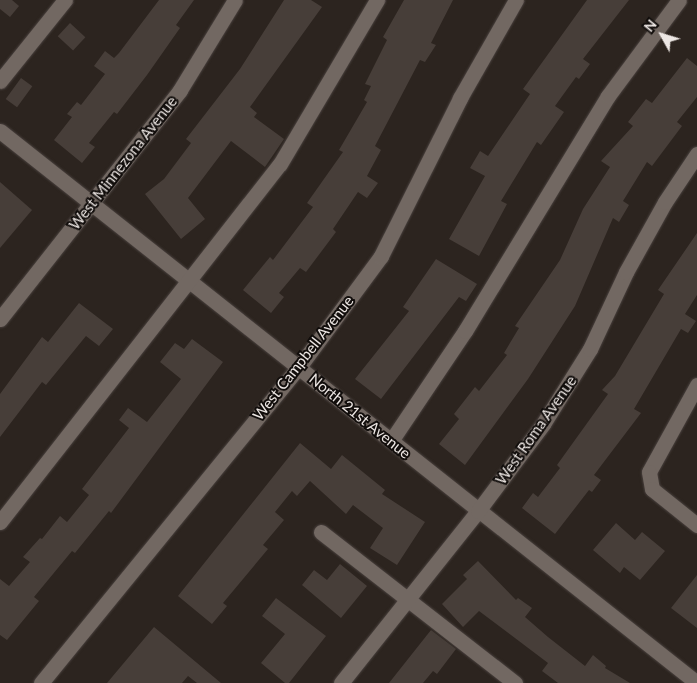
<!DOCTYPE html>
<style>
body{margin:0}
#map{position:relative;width:697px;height:683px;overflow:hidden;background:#2c241f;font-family:Lato,sans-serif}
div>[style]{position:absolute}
.building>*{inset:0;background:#473e39;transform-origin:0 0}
.roads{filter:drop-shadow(0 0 1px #49413e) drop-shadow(0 0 1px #49413e)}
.minor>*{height:15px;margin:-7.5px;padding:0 7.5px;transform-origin:7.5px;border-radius:7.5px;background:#726862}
span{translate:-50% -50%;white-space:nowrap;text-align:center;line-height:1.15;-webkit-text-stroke:4px #120e0c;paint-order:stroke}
.street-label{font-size:15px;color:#ede7e4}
.north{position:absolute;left:637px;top:10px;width:50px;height:50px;-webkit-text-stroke:4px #120e0c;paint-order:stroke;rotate:309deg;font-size:14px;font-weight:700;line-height:20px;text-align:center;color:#ede7e4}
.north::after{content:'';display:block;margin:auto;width:18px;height:22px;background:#ede7e4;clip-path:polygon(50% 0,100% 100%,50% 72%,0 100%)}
</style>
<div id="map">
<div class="building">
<div style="clip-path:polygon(0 0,12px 0,19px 6px,10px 17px,0 9px)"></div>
<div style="clip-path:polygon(159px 0,194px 0,176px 25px,180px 28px,147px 75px,117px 114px,114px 112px,89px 143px,95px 147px,82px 163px,54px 140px,72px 117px,67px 114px,77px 102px,81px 105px,105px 74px,94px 66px,105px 51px,114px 58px,119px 53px)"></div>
<div style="clip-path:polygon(284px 0,311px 0,322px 7px,250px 107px,257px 113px,254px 117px,284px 139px,265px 167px,231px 141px,188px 198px,205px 219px,181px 239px,145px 194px,164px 179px,191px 143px,186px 139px,240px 69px)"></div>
<div style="clip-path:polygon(404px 0,453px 0,431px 43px,436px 45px,425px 62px,420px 60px,375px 146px,381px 150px,367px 176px,378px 183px,367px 198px,358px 192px,333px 229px,336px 232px,306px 272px,300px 268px,279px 293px,284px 297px,271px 313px,243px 290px,270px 257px,273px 260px,313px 207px,307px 203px,343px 152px,339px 150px,367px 102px,364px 100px,371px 86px,365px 84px,387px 40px,383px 37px)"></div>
<div style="clip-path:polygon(587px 0,629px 0,583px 59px,590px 64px,579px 79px,576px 77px,555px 106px,564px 112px,541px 145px,537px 142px,501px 201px,507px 204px,479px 256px,449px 239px,485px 176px,470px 168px,480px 151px,488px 156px,530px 94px,523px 89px)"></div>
<div style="left:70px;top:23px;width:21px;height:18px;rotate:43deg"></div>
<div style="clip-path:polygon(687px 58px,697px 66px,697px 97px,677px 122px,682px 126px,652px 166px,647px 162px,623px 201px,629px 205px,619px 222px,613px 218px,575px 306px,528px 379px,465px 465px,439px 444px,459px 419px,454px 414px,475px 387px,479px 391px,507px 355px,504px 353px,519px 328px,515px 326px,560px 260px,583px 209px,610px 167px,601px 161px,633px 126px,628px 122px,646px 99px,652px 103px)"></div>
<div style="left:21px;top:78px;width:14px;height:26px;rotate:36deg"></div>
<div style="clip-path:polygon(0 182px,32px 210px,0 248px)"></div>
<div style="clip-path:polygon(697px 233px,697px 295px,685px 314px,696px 321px,688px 333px,681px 329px,634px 409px,641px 413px,594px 475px,601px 480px,592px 492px,589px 490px,555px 534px,522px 508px,533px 493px,538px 497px,560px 468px,557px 465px,608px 394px,602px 390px,615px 376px,664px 294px,658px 290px)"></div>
<div style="clip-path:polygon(436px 259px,477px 284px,466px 301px,459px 297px,381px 399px,355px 379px,409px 311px,403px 307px)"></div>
<div style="clip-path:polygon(79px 303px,113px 329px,99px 346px,86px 336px,46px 385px,42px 382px,0 437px,0 394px,42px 337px,48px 342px)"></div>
<div style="clip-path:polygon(192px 339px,223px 362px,111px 513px,109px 511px,75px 553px,72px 551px,34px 597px,39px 601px,7px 640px,0 635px,0 579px,9px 586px,30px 562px,23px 557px,40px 538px,42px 539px,60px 516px,67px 522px,89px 495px,82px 489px,129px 428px,119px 420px,128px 408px,147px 422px,181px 379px,160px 362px,175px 343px,184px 349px)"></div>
<div style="clip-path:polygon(300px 443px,331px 469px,342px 455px,385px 490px,382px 494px,425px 522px,397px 565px,370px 548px,383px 528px,353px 505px,346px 514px,310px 481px,297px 496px,292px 491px,275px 512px,284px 520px,263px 545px,268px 549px,223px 603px,227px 606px,212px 624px,178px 596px)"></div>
<div style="clip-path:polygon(616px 523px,635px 540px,642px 532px,665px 551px,640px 580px,624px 567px,620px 573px,593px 550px)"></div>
<div style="clip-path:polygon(478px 561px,516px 600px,518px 598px,532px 608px,525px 617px,548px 637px,585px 666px,593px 655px,606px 666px,605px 668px,630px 683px,558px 683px,542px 671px,548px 663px,479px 611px,463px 627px,442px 604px,467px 579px,463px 575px)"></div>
<div style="clip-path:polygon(340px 564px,367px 586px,341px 618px,302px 585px,314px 570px,327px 580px)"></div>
<div style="clip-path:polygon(697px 575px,697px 628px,671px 608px)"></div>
<div style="clip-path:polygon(276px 598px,326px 636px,289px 683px,285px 683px,261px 663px,285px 634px,262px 616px)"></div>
<div style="clip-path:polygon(154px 627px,221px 683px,197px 683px,188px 676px,182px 683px,107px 683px)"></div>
<div style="clip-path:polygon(431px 630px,456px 649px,437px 674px,433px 671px,423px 683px,389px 683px)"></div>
</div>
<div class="roads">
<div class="minor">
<div style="left:0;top:81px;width:104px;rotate:-51.3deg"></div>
<div style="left:0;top:131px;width:889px;rotate:38.38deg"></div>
<div style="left:0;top:319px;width:291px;rotate:-51.8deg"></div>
<div style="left:180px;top:90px;width:105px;rotate:-58.6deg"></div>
<div style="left:697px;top:385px;width:99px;rotate:118.9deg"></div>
<div style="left:649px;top:472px;width:17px;rotate:80deg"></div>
<div style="left:652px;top:489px;width:58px;rotate:38.7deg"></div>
<div style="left:391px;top:441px;width:133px;rotate:-56.1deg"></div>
<div style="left:465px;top:331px;width:275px;rotate:-58.7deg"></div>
<div style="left:608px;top:96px;width:119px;rotate:-53.5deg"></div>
<div style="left:0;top:522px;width:454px;rotate:-52deg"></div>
<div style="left:280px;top:164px;width:191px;rotate:-59.4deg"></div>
<div style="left:321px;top:532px;width:246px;rotate:37.9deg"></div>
<div style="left:41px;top:683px;width:408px;rotate:-50.8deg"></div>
<div style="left:299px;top:367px;width:138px;rotate:-53.5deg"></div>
<div style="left:381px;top:256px;width:177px;rotate:-63.4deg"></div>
<div style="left:460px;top:98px;width:113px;rotate:-60.3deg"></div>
<div style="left:341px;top:683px;width:220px;rotate:-51.5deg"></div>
<div style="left:478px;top:511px;width:109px;rotate:-53.2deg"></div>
<div style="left:543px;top:424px;width:89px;rotate:-57.9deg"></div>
<div style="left:590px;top:349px;width:85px;rotate:-64.9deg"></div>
<div style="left:626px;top:272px;width:80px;rotate:-60.9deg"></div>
<div style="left:665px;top:202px;width:58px;rotate:-56.3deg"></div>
</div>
</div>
<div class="street-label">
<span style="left:123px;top:163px;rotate:-52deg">West Minnezona Avenue</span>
<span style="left:303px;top:358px;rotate:-52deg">West Campbell Avenue</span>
<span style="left:360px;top:416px;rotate:39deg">North 21st Avenue</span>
<span style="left:536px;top:430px;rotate:-55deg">West Roma Avenue</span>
</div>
<div class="north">N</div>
</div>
